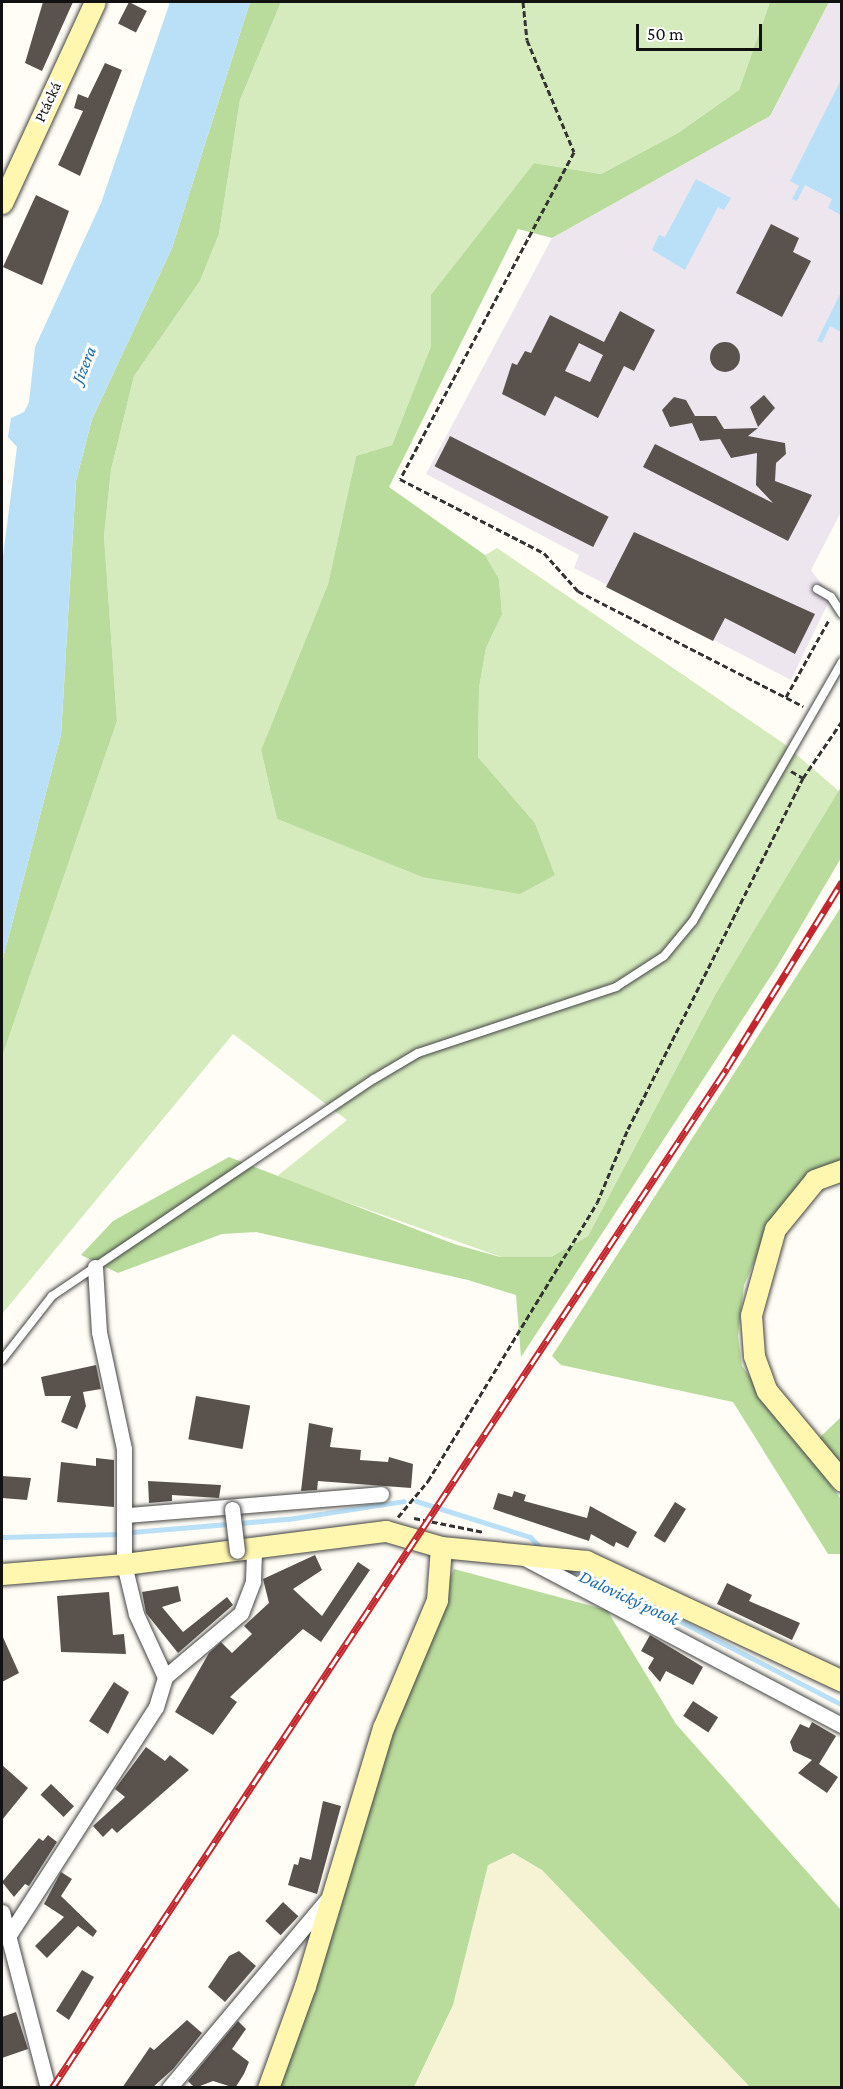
<!DOCTYPE html>
<meta charset="utf-8">
<style>
body{margin:0}
#map{position:relative;width:843px;height:2089px;overflow:hidden;background:#fffdf5;font-family:"Crimson Pro",serif}
div>[style]{position:absolute}
.industrial>*{inset:0;background:#eee6ef}
.farmland>*{inset:0;background:#f6f3d4}
.green>*{inset:0;background:#d5ebbd}
.forest>*{inset:0;background:#b9dc9c}
.water>*{inset:0;background:#b9e0f7}
.stream>*{height:5px;margin:-2.5px;padding:0 2.5px;transform-origin:2.5px;border-radius:2.5px;background:#b9e0f7}
.building>*{inset:0;background:#5a524d;transform-origin:0 0}
.round{border-radius:50%}
.path>*{height:3px;margin-top:-1.5px;transform-origin:0;background:repeating-linear-gradient(90deg,#333 0 6px,transparent 0 9px)}
.roads{filter:drop-shadow(0 0 2px #444) drop-shadow(0 0 2px #444)}
.lane>*{height:8px;margin:-4px;padding:0 4px;transform-origin:4px;border-radius:4px;background:#fff}
.street>*{height:15px;margin:-7.5px;padding:0 7.5px;transform-origin:7.5px;border-radius:7.5px;background:#fff}
.secondary>*{height:21px;margin:-10.5px;padding:0 10.5px;transform-origin:10.5px;border-radius:10.5px;background:#fff6b0}
.rail>*{height:7px;margin-top:-3.5px;transform-origin:0;background:repeating-linear-gradient(90deg,#fff 0 14px,#c4262e 0 28px);box-sizing:border-box;border-block:2px solid #c4262e}
.bridges{filter:drop-shadow(0 0 2px #444) drop-shadow(0 0 2px #444)}
.street-bridge>*{height:15px;margin:-7.5px;padding:0 7.5px;transform-origin:7.5px;border-radius:7.5px;background:#fff}
span{translate:-50% -50%;white-space:nowrap;text-align:center;line-height:1.15;-webkit-text-stroke:6px #fff;paint-order:stroke}
.street-label{font-size:16px;color:#111}
.water-label{font-size:18px;color:#1768a6;font-style:italic}
.frame{position:absolute;inset:0;border:3px solid #111;pointer-events:none}
.scale{position:absolute;left:636px;top:24px;width:126px;height:27px;box-sizing:border-box;border:3px solid #111;border-top:0;padding-left:8px;font-size:18px;line-height:21px;white-space:nowrap;color:#111;-webkit-text-stroke:4px #fff;paint-order:stroke}
</style>
<div id="map">
<div class="industrial">
<div style="clip-path:polygon(829px 2px,841px 2px,841px 512px,811px 570px,831px 597px,791px 680px,574px 568px,579px 555px,426px 474px,552px 238px,770px 116px)"></div>
</div>
<div class="farmland">
<div style="clip-path:polygon(513px 1853px,542px 1870px,750px 2087px,414px 2088px,453px 2005px,488px 1864px)"></div>
</div>
<div class="green">
<div style="clip-path:polygon(281px 2px,770px 2px,739px 90px,678px 133px,601px 174px,534px 163px,432px 295px,431px 346px,392px 445px,356px 456px,328px 584px,261px 750px,277px 819px,422px 877px,555px 875px,535px 823px,478px 757px,479px 688px,486px 648px,502px 613px,499px 579px,485px 555px,497px 548px,783px 743px,840px 792px,715px 995px,588px 1236px,551px 1257px,501px 1257px,276px 1177px,347px 1120px,233px 1034px,2px 1314px,2px 1057px,117px 721px,104px 536px,111px 470px,134px 376px,200px 281px,219px 234px,240px 100px)"></div>
</div>
<div class="forest">
<div style="clip-path:polygon(250px 2px,281px 2px,240px 100px,219px 234px,200px 281px,134px 376px,111px 470px,104px 536px,117px 721px,2px 1057px,2px 962px,61px 735px,76px 481px,92px 419px,172px 248px)"></div>
<div style="clip-path:polygon(770px 2px,829px 2px,770px 116px,552px 238px,518px 229px,389px 487px,485px 555px,499px 579px,502px 614px,486px 648px,479px 688px,478px 757px,535px 823px,555px 875px,520px 894px,422px 877px,277px 819px,261px 750px,328px 584px,356px 456px,392px 445px,431px 346px,431px 295px,534px 163px,601px 174px,678px 133px,739px 90px)"></div>
<div style="clip-path:polygon(841px 787px,841px 858px,778px 965px,521px 1357px,516px 1295px,468px 1280px,256px 1232px,222px 1234px,118px 1273px,81px 1255px,113px 1221px,229px 1157px,454px 1244px,500px 1257px,551px 1257px,588px 1236px,715px 995px)"></div>
<div style="clip-path:polygon(841px 907px,841px 1162px,764px 1240px,744px 1285px,738px 1336px,742px 1366px,841px 1499px,841px 1554px,828px 1554px,733px 1402px,561px 1365px,552px 1356px)"></div>
<div style="clip-path:polygon(840px 1418px,841px 1420px,841px 1471px,816px 1441px)"></div>
<div style="clip-path:polygon(454px 1569px,607px 1610px,676px 1724px,841px 1910px,841px 2087px,750px 2087px,542px 1870px,513px 1853px,488px 1865px,453px 2005px,414px 2087px,271px 2088px,388px 1722px)"></div>
</div>
<div class="water">
<div style="clip-path:polygon(170px 2px,250px 2px,172px 248px,92px 419px,76px 481px,61px 735px,2px 962px,2px 564px,17px 447px,8px 437px,11px 418px,24px 412px,29px 402px,35px 347px,101px 203px)"></div>
<div style="clip-path:polygon(841px 80px,841px 215px,828px 208px,832px 199px,805px 185px,797px 201px,792px 199px,799px 186px,790px 181px)"></div>
<div style="clip-path:polygon(696px 179px,731px 198px,724px 210px,718px 207px,685px 270px,652px 250px,659px 235px,665px 237px)"></div>
<div style="clip-path:polygon(841px 292px,841px 332px,830px 326px,822px 343px,817px 341px)"></div>
</div>
<div class="stream">
<div style="left:416px;top:1501px;width:120px;rotate:17.5deg"></div>
<div style="left:530px;top:1537px;width:18px;rotate:45deg"></div>
<div style="left:132px;top:1532px;width:157px;rotate:-4.8deg"></div>
<div style="left:288px;top:1519px;width:117px;rotate:-8.8deg"></div>
<div style="left:2px;top:1537px;width:117px;rotate:-1.5deg"></div>
<div style="left:561px;top:1566px;width:50px;rotate:21deg"></div>
<div style="left:608px;top:1584px;width:263px;rotate:27.3deg"></div>
</div>
<div class="building">
<div style="clip-path:polygon(43px 2px,73px 2px,42px 71px,25px 63px)"></div>
<div style="left:129px;top:2px;width:20px;height:24px;rotate:27deg"></div>
<div style="clip-path:polygon(105px 63px,122px 70px,80px 176px,58px 165px,83px 111px,74px 108px,78px 94px,88px 98px)"></div>
<div style="clip-path:polygon(36px 195px,69px 211px,42px 285px,3px 267px)"></div>
<div style="clip-path:polygon(771px 224px,799px 238px,793px 252px,811px 261px,782px 317px,736px 293px)"></div>
<div style="clip-path:polygon(evenodd,620px 311px,655px 330px,634px 371px,624px 366px,598px 418px,555px 396px,545px 416px,502px 394px,512px 363px,517px 365px,525px 351px,531px 353px,550px 315px,604px 342px,620px 311px,579px 343px,603px 355px,590px 382px,565px 371px,579px 343px)"></div>
<div class="round" style="left:710px;top:342px;width:30px;height:30px"></div>
<div style="clip-path:polygon(764px 395px,775px 408px,758px 427px,750px 407px)"></div>
<div style="clip-path:polygon(674px 397px,686px 400px,695px 416px,716px 416px,724px 429px,758px 428px,748px 436px,785px 443px,786px 454px,776px 463px,775px 481px,812px 495px,788px 541px,643px 467px,655px 444px,773px 503px,756px 485px,757px 453px,731px 458px,720px 439px,700px 441px,692px 423px,670px 427px,662px 410px)"></div>
<div style="left:450px;top:436px;width:178px;height:34px;rotate:27deg"></div>
<div style="clip-path:polygon(634px 532px,815px 614px,795px 654px,725px 618px,713px 641px,606px 587px)"></div>
<div style="clip-path:polygon(96px 1365px,101px 1389px,83px 1392px,86px 1406px,77px 1429px,61px 1422px,71px 1396px,45px 1396px,41px 1377px)"></div>
<div style="left:196px;top:1396px;width:55px;height:44px;rotate:10deg"></div>
<div style="clip-path:polygon(309px 1423px,333px 1428px,330px 1447px,361px 1450px,360px 1460px,388px 1462px,389px 1457px,413px 1464px,411px 1488px,318px 1481px,317px 1490px,301px 1491px)"></div>
<div style="clip-path:polygon(96px 1458px,114px 1460px,114px 1507px,57px 1502px,61px 1462px,96px 1466px)"></div>
<div style="clip-path:polygon(2px 1476px,31px 1478px,27px 1500px,2px 1498px)"></div>
<div style="clip-path:polygon(148px 1481px,221px 1485px,219px 1498px,172px 1495px,172px 1501px,149px 1503px)"></div>
<div style="clip-path:polygon(514px 1491px,526px 1495px,524px 1501px,587px 1518px,590px 1506px,637px 1532px,628px 1548px,616px 1542px,614px 1547px,591px 1534px,589px 1541px,493px 1509px,498px 1493px,512px 1497px)"></div>
<div style="left:675px;top:1502px;width:13px;height:40px;rotate:32deg"></div>
<div style="clip-path:polygon(315px 1555px,322px 1570px,293px 1589px,322px 1616px,358px 1562px,370px 1570px,321px 1642px,303px 1629px,230px 1697px,237px 1702px,213px 1735px,175px 1712px,209px 1653px,221px 1642px,232px 1653px,252px 1634px,244px 1626px,269px 1603px,263px 1579px)"></div>
<div style="clip-path:polygon(727px 1583px,752px 1595px,749px 1601px,800px 1623px,792px 1640px,717px 1604px)"></div>
<div style="clip-path:polygon(178px 1586px,181px 1601px,162px 1607px,183px 1632px,227px 1597px,233px 1605px,178px 1653px,146px 1613px,142px 1592px)"></div>
<div style="clip-path:polygon(109px 1592px,113px 1635px,124px 1634px,126px 1654px,61px 1652px,57px 1596px)"></div>
<div style="clip-path:polygon(2px 1635px,19px 1673px,2px 1682px)"></div>
<div style="clip-path:polygon(650px 1635px,703px 1667px,693px 1685px,666px 1671px,660px 1682px,648px 1668px,654px 1658px,641px 1651px)"></div>
<div style="clip-path:polygon(114px 1682px,129px 1692px,108px 1734px,89px 1721px)"></div>
<div style="left:693px;top:1701px;width:30px;height:18px;rotate:33deg"></div>
<div style="clip-path:polygon(812px 1722px,836px 1736px,819px 1764px,838px 1777px,827px 1793px,798px 1773px,812px 1760px,793px 1751px,790px 1742px,800px 1724px,809px 1728px)"></div>
<div style="clip-path:polygon(146px 1747px,165px 1761px,170px 1755px,189px 1770px,117px 1833px,112px 1828px,103px 1837px,93px 1826px,125px 1797px,115px 1789px)"></div>
<div style="clip-path:polygon(2px 1765px,28px 1788px,2px 1820px)"></div>
<div style="left:51px;top:1784px;width:32px;height:15px;rotate:44deg"></div>
<div style="clip-path:polygon(323px 1801px,341px 1806px,317px 1894px,288px 1885px,294px 1864px,298px 1865px,300px 1857px,311px 1860px)"></div>
<div style="clip-path:polygon(48px 1835px,57px 1842px,29px 1886px,25px 1884px,14px 1897px,2px 1882px,39px 1838px,43px 1841px)"></div>
<div style="clip-path:polygon(61px 1872px,72px 1879px,61px 1896px,97px 1931px,93px 1937px,78px 1926px,47px 1958px,35px 1946px,64px 1917px,44px 1904px)"></div>
<div style="left:283px;top:1902px;width:21px;height:26px;rotate:43deg"></div>
<div style="clip-path:polygon(239px 1951px,256px 1966px,225px 2002px,208px 1987px,229px 1956px)"></div>
<div style="clip-path:polygon(82px 1970px,94px 1977px,69px 2020px,56px 2011px)"></div>
<div style="clip-path:polygon(16px 2012px,28px 2049px,2px 2058px,2px 2017px)"></div>
<div style="clip-path:polygon(187px 2020px,202px 2033px,173px 2069px,152px 2088px,122px 2088px,150px 2047px,154px 2050px)"></div>
<div style="clip-path:polygon(238px 2021px,246px 2029px,232px 2049px,249px 2062px,244px 2074px,235px 2088px,213px 2081px,195px 2088px,188px 2081px)"></div>
</div>
<div class="path">
<div style="left:523px;top:2px;width:38px;rotate:84deg"></div>
<div style="left:527px;top:40px;width:121px;rotate:67.2deg"></div>
<div style="left:574px;top:152px;width:370px;rotate:118deg"></div>
<div style="left:400px;top:479px;width:162px;rotate:27.2deg"></div>
<div style="left:544px;top:553px;width:51px;rotate:48.2deg"></div>
<div style="left:578px;top:591px;width:253px;rotate:27.1deg"></div>
<div style="left:786px;top:697px;width:90px;rotate:-60.9deg"></div>
<div style="left:791px;top:771px;width:14px;rotate:30deg"></div>
<div style="left:398px;top:1517px;width:47px;rotate:-50.2deg"></div>
<div style="left:428px;top:1481px;width:325px;rotate:-58.7deg"></div>
<div style="left:597px;top:1203px;width:80px;rotate:-67.3deg"></div>
<div style="left:628px;top:1129px;width:392px;rotate:-63.5deg"></div>
<div style="left:803px;top:778px;width:69px;rotate:-55.6deg"></div>
<div style="left:414px;top:1518px;width:71px;rotate:11.3deg"></div>
</div>
<div class="roads">
<div class="lane">
<div style="left:817px;top:589px;width:16px;rotate:30deg"></div>
<div style="left:831px;top:597px;width:20px;rotate:57deg"></div>
<div style="left:2px;top:1360px;width:81px;rotate:-52deg"></div>
<div style="left:52px;top:1296px;width:388px;rotate:-34deg"></div>
<div style="left:374px;top:1079px;width:51px;rotate:-30.6deg"></div>
<div style="left:418px;top:1053px;width:209px;rotate:-18.4deg"></div>
<div style="left:616px;top:987px;width:57px;rotate:-32.9deg"></div>
<div style="left:664px;top:956px;width:45px;rotate:-50.4deg"></div>
<div style="left:693px;top:921px;width:299px;rotate:-60.1deg"></div>
</div>
<div class="street">
<div style="left:95px;top:1267px;width:65px;rotate:86.5deg"></div>
<div style="left:99px;top:1332px;width:120px;rotate:77.9deg"></div>
<div style="left:124px;top:1449px;width:115px;rotate:90deg"></div>
<div style="left:124px;top:1564px;width:51px;rotate:76.5deg"></div>
<div style="left:136px;top:1614px;width:69px;rotate:65.3deg"></div>
<div style="left:127px;top:1515px;width:255px;rotate:-4.7deg"></div>
<div style="left:521px;top:1556px;width:363px;rotate:27.8deg"></div>
<div style="left:2px;top:1912px;width:182px;rotate:75.4deg"></div>
<div style="left:9px;top:1935px;width:271px;rotate:-57.2deg"></div>
<div style="left:156px;top:1707px;width:31px;rotate:-73deg"></div>
<div style="left:165px;top:1677px;width:99px;rotate:-40.1deg"></div>
<div style="left:241px;top:1613px;width:34px;rotate:-69deg"></div>
<div style="left:253px;top:1581px;width:31px;rotate:-88deg"></div>
<div style="left:169px;top:2088px;width:249px;rotate:-50deg"></div>
</div>
<div class="secondary">
<div style="left:2px;top:203px;width:221px;rotate:-65.2deg"></div>
<div style="left:842px;top:1170px;width:29px;rotate:160deg"></div>
<div style="left:815px;top:1180px;width:63px;rotate:129.2deg"></div>
<div style="left:775px;top:1229px;width:89px;rotate:105.6deg"></div>
<div style="left:751px;top:1315px;width:41px;rotate:85.8deg"></div>
<div style="left:754px;top:1356px;width:37px;rotate:70deg"></div>
<div style="left:767px;top:1391px;width:117px;rotate:50.2deg"></div>
<div style="left:2px;top:1574px;width:122px;rotate:-4.7deg"></div>
<div style="left:124px;top:1564px;width:264px;rotate:-7.2deg"></div>
<div style="left:386px;top:1531px;width:57px;rotate:16.2deg"></div>
<div style="left:441px;top:1547px;width:146px;rotate:5.5deg"></div>
<div style="left:586px;top:1561px;width:283px;rotate:25.1deg"></div>
<div style="left:268px;top:2088px;width:109px;rotate:-70.1deg"></div>
<div style="left:305px;top:1986px;width:270px;rotate:-73.2deg"></div>
<div style="left:383px;top:1728px;width:139px;rotate:-67.1deg"></div>
<div style="left:437px;top:1600px;width:53px;rotate:-85.7deg"></div>
</div>
</div>
<div class="rail">
<div style="left:52px;top:2088px;width:1223px;rotate:-56.5deg"></div>
<div style="left:727px;top:1068px;width:219px;rotate:-58.3deg"></div>
</div>
<div class="bridges">
<div class="street-bridge">
<div style="left:232px;top:1509px;width:42px;rotate:83.2deg"></div>
</div>
</div>
<div class="street-label">
<span style="left:48px;top:102px;rotate:-65deg">Ptácká</span>
</div>
<div class="water-label">
<span style="left:84px;top:365px;rotate:-68deg">Jizera</span>
<span style="left:629px;top:1598px;rotate:25deg">Dalovický potok</span>
</div>
<div class="frame"></div>
<div class="scale">50 m</div>
</div>
